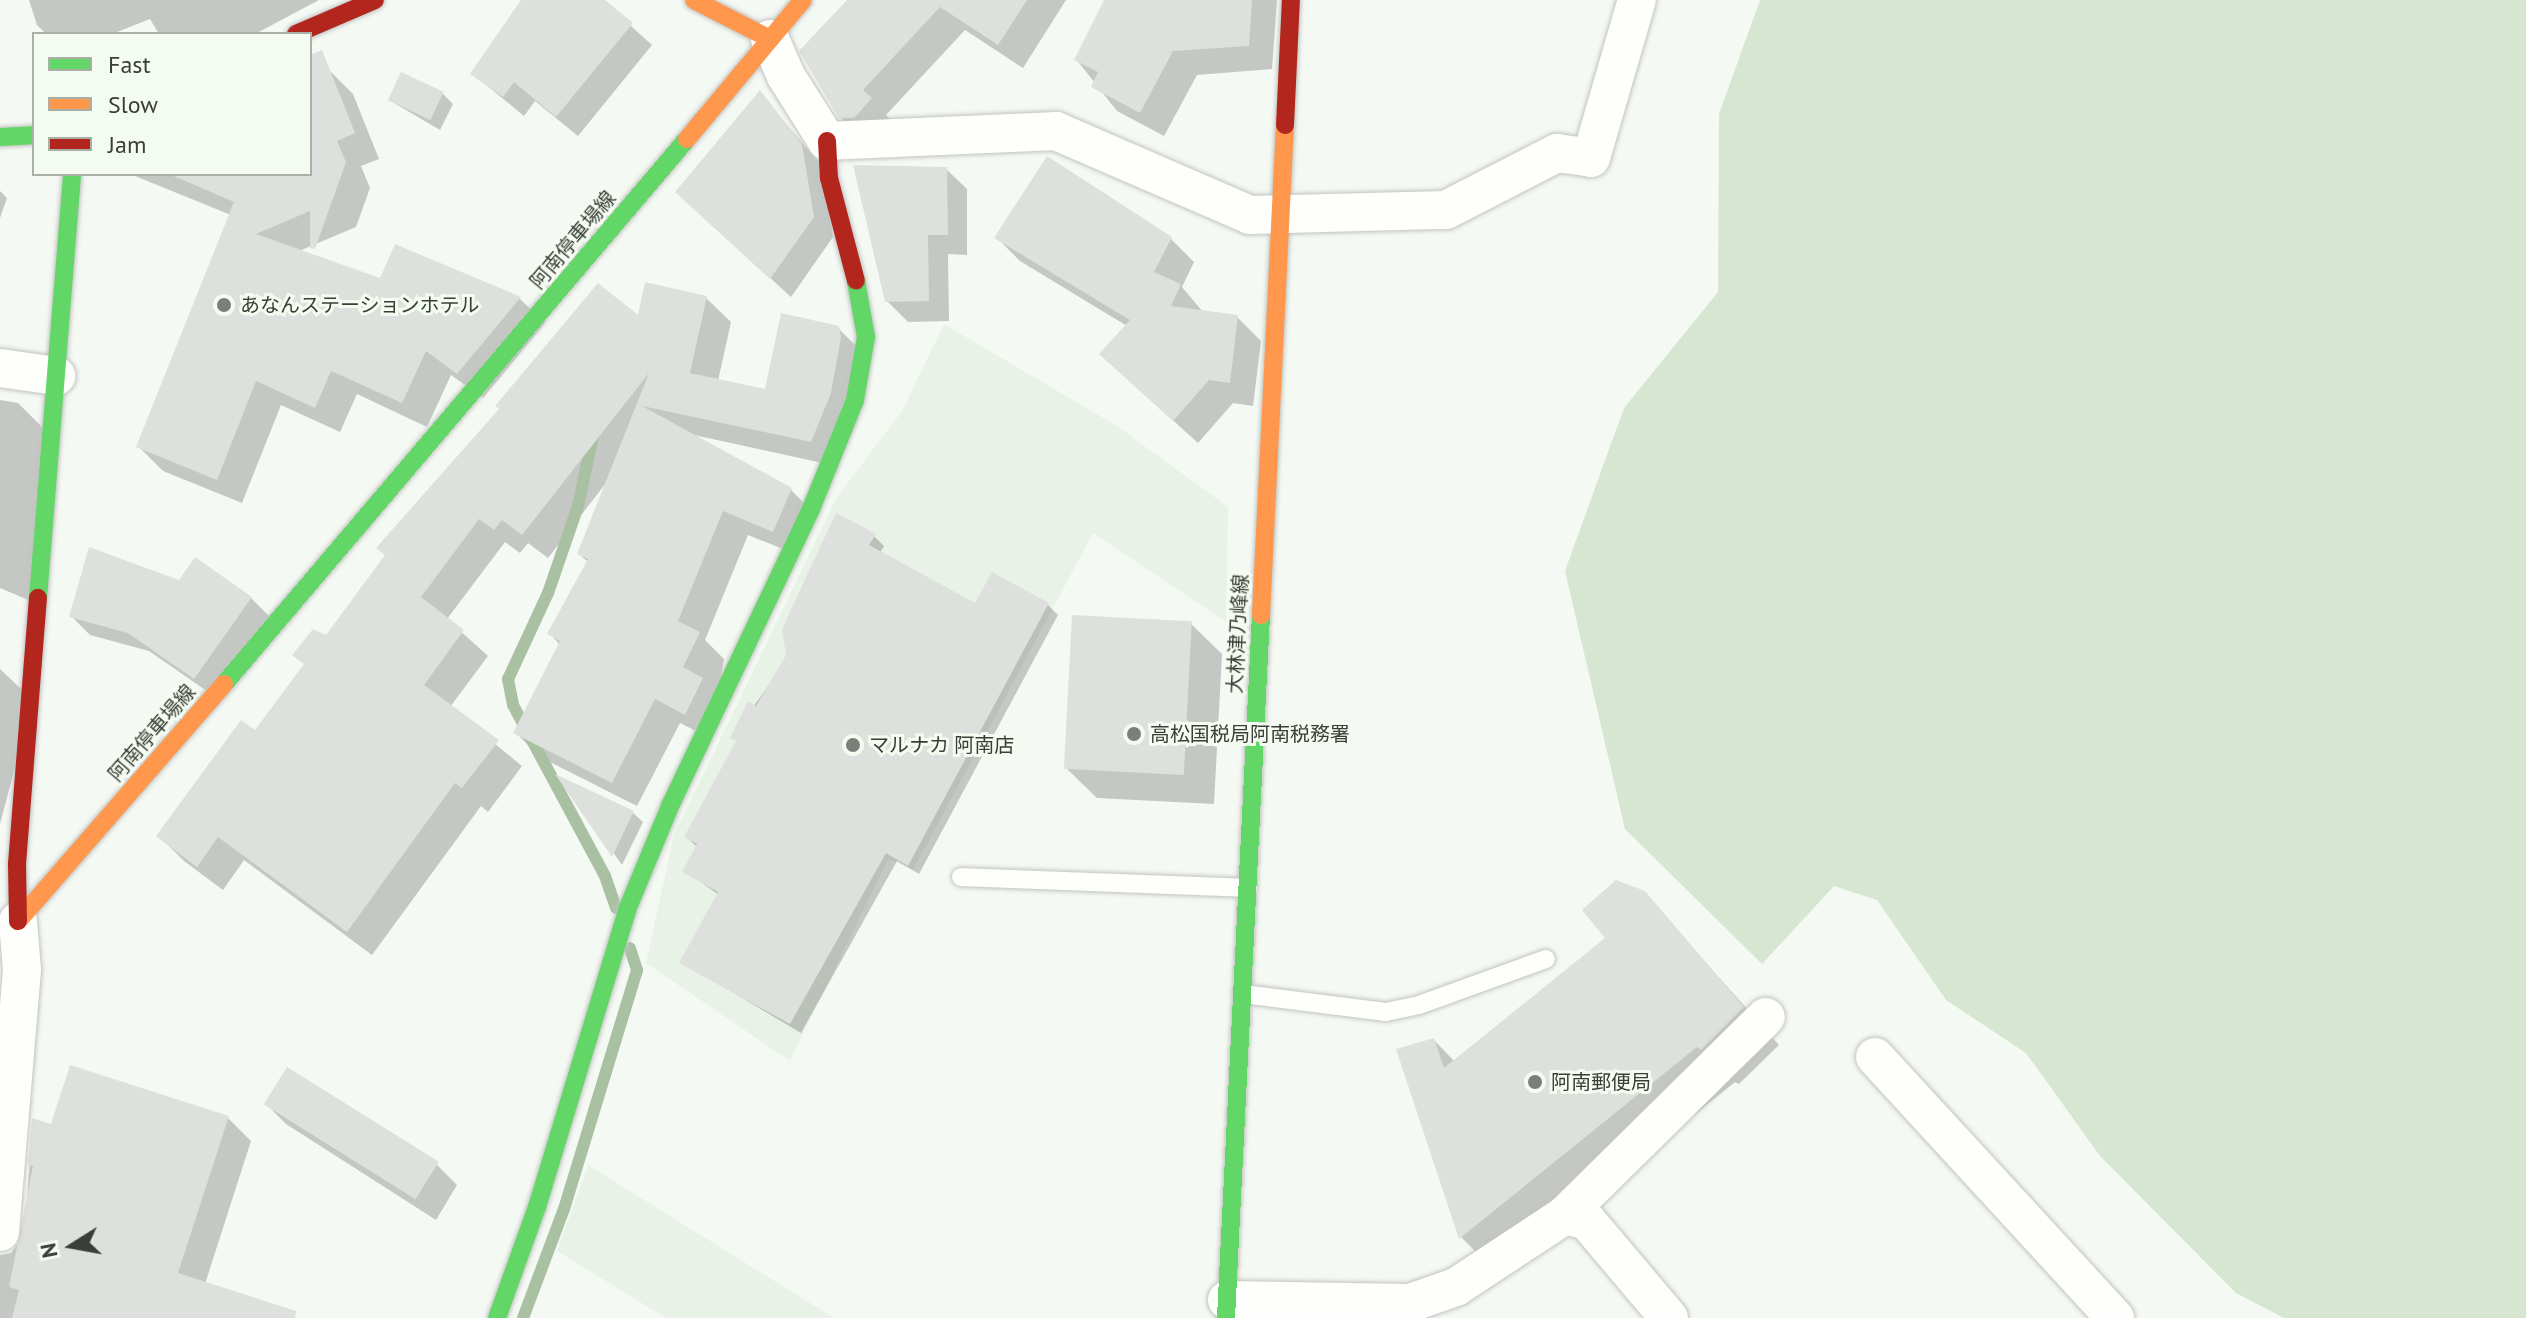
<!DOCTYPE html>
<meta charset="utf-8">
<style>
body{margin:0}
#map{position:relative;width:2526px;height:1318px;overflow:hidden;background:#f5f9f4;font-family:"PT Sans","Noto Sans JP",sans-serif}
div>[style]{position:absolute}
.built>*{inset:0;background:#e9f2e6}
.green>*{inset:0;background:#d6e6d1}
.shadow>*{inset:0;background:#0003}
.stream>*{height:12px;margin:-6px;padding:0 6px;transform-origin:6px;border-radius:6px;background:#a9c1a2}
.building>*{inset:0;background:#dde0dc;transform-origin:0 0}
.roads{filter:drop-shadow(0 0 2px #c1c4c0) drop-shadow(0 0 2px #c1c4c0)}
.lane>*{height:18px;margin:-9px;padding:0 9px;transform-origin:9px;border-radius:9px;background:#fefefd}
.street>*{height:38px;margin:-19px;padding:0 19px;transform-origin:19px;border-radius:19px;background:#fefefd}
.fast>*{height:18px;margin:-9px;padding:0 9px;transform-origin:9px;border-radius:9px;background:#63d668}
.slow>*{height:18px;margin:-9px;padding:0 9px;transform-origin:9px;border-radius:9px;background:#ff974d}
.jam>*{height:18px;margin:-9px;padding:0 9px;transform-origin:9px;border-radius:9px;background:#b3261e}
.dots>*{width:22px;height:22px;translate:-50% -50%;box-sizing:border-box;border:4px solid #f4fcf1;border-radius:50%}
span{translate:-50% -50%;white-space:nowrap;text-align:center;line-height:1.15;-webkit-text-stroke:6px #f4fcf1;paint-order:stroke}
.street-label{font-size:20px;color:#3a3e39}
.poi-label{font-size:20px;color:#3a3e39}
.left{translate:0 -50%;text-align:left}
.legend{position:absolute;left:32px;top:32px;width:280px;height:144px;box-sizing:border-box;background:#f4fcf1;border:2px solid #aab0a7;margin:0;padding:10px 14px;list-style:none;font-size:24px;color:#3a3e39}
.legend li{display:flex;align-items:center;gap:16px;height:40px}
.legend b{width:40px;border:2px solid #aab0a7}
.north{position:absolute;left:32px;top:1206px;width:80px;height:80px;-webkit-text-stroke:6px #f4fcf1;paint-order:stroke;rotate:259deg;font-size:22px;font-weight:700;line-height:32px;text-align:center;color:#3a3e39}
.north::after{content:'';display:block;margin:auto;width:28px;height:36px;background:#3a3e39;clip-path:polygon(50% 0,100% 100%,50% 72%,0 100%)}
</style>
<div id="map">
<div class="built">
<div style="clip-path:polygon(944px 324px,1117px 426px,1228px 507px,1226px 622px,1093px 533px,913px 870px,888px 859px,790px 1061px,646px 963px,674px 835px,837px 497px,902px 411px)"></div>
<div style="clip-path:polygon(588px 1165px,834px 1318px,666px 1318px,557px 1251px)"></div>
</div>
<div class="green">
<div style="clip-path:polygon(1760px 0,2526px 0,2526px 1318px,2284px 1318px,2236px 1293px,2100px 1156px,2026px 1053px,1946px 1000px,1877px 900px,1834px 886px,1762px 964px,1625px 829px,1565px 571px,1624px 408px,1718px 292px,1719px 114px)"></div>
</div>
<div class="shadow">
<div style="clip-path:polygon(29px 0,319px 0,255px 34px,159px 34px,150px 19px,112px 34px,46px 34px,37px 25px)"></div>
<div style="clip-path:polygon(524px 0,602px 0,652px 45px,578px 136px,535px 101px,524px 116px,473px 74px)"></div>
<div style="clip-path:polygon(848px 0,1066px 0,1023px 68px,965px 30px,886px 115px,895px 124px,865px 142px,840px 117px)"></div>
<div style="clip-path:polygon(1108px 0,1277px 0,1272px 69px,1197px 75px,1164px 136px,1117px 111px,1076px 59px)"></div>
<div style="clip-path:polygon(328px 69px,353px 94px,379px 159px,361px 166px,370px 188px,356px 227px,299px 251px,381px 281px,396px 247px,520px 299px,545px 323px,483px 398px,451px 375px,427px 427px,357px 394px,340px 432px,281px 405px,242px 503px,163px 471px,138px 446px,231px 215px,130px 174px,310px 174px,310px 76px)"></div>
<div style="clip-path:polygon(760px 93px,821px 165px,833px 237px,791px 297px,698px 212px)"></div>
<div style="clip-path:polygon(443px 94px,453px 104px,440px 130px,389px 100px)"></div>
<div style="clip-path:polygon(946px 169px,967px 189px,967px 255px,948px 254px,949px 321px,908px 322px,887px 301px)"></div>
<div style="clip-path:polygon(0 191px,7px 198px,0 218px)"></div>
<div style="clip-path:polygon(996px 237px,1170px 238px,1194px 262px,1182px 287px,1203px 312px,1237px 317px,1261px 341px,1253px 406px,1233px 403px,1198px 443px,1126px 378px,1127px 326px,1020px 261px)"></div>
<div style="clip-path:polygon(706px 298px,731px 322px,718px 381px,766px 391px,838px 328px,863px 353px,836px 466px,694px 435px,791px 490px,816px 515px,798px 555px,748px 535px,705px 640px,724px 659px,710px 738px,680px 723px,637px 806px,540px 757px,516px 733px,560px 645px,550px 634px,588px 562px,579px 554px,606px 483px,548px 558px,528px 543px,520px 553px,505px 542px,447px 619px,488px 656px,450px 707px,522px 766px,488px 812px,481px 806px,372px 955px,244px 860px,223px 890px,184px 861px,159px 836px,255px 733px,327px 638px,639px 318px)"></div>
<div style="clip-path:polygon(0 400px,18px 403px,48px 433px,33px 602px,0 588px)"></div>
<div style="clip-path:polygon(874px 536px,884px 546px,880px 553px,975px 606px,1048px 605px,1058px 615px,919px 874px,897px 861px,801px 1033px,682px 962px,719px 895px,685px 871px,697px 847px,687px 837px,737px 742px,732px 737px)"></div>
<div style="clip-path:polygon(180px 582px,251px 598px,270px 617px,214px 696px,149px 651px,90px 635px,71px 616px)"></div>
<div style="clip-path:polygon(1191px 624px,1222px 654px,1214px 804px,1097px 798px,1066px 768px)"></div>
<div style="clip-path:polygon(0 669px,33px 700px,0 824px)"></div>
<div style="clip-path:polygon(561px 779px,633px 813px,643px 822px,622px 865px)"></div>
<div style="clip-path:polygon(1644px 893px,1779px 1045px,1739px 1084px,1735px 1082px,1497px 1273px,1461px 1237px,1434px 1040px,1455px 1062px,1608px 938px)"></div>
<div style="clip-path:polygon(266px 1104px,437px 1165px,457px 1185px,436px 1220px,286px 1124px)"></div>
<div style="clip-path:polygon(228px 1118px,251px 1141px,205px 1284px,260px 1318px,0 1318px,0 1255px,11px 1253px,24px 1235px,33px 1121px,52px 1127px)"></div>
</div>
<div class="stream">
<div style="left:594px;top:431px;width:77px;rotate:102deg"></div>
<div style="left:578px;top:506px;width:92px;rotate:109deg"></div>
<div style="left:548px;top:593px;width:95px;rotate:114.9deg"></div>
<div style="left:508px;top:679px;width:26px;rotate:79deg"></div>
<div style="left:513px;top:705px;width:194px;rotate:61.7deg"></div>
<div style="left:605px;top:876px;width:34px;rotate:71deg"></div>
<div style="left:523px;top:1318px;width:116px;rotate:-69.4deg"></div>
<div style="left:564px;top:1209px;width:250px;rotate:-73deg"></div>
<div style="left:637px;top:970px;width:23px;rotate:-108deg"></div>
</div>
<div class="building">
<div style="clip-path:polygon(521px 0,605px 0,633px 23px,556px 117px,514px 82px,503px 97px,470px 74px)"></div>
<div style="clip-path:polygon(847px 0,1027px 0,998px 45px,940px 7px,863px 90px,872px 98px,854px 118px,839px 118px,799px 51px)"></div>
<div style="clip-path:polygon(1104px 0,1252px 0,1249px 46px,1173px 51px,1140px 113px,1091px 87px,1098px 72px,1074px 60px)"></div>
<div style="clip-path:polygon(322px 50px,355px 133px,337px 141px,346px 162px,315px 249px,310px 248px,310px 211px,256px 234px,380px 278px,395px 244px,521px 297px,457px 374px,426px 351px,402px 403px,331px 371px,315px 408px,256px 381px,217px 480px,136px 447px,234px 202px,169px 174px,310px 174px,310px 55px)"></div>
<div style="left:401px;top:72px;width:47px;height:31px;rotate:25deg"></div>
<div style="clip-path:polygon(760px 90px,802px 144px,814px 217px,770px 279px,675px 192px)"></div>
<div style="clip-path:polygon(1047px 156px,1172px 237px,1154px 272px,1181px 284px,1171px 306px,1238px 315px,1230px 383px,1209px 380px,1173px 421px,1099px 354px,1130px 320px,994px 238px)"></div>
<div style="clip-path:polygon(853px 165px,947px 167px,948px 235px,928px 235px,929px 301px,885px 302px)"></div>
<div style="clip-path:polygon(645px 282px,707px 296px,690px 373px,765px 389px,781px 313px,839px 326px,841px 337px,831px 393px,811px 442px,642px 406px,792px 488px,773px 532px,723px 511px,678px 621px,700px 632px,683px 667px,703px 678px,685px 715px,655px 699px,612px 783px,513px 733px,560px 641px,547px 634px,588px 559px,577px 554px,649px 373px,522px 535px,502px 520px,494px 530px,479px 519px,421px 597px,464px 630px,424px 685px,499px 740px,462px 788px,455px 783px,347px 932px,218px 837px,197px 867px,156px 836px,241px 720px,255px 730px,304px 664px,292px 655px,313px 629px,326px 635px,385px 555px,376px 548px,499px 409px,495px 406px,598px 283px,638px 315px)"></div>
<div style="clip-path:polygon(836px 513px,876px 534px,869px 545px,975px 603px,992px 572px,1049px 603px,908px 866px,886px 853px,790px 1024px,679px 963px,718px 892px,682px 872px,697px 844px,684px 837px,736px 741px,730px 738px,748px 701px,756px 706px,786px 655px,782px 629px)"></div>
<div style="clip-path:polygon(89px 547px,179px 580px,195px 557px,252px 597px,194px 679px,128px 633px,69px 617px)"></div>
<div style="left:1072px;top:615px;width:120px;height:154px;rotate:3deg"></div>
<div style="clip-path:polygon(555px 774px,634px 811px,612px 857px)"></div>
<div style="clip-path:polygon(1616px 880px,1645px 891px,1744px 1007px,1701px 1050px,1697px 1047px,1459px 1239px,1396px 1049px,1434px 1038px,1444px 1068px,1605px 938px,1582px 910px)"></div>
<div style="clip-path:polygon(70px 1065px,229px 1116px,178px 1273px,296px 1311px,295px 1318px,12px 1318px,19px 1290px,9px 1287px,33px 1166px,28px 1165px,32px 1118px,51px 1124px)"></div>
<div style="left:287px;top:1067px;width:179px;height:44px;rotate:32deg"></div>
</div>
<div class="roads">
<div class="lane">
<div style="left:961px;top:877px;width:287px;rotate:2.2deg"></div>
<div style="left:1243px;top:994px;width:144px;rotate:7.2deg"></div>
<div style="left:1386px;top:1012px;width:34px;rotate:-12deg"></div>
<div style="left:1419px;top:1005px;width:135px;rotate:-19.9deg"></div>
</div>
<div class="street">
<div style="left:770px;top:39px;width:40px;rotate:66.6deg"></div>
<div style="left:786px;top:76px;width:77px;rotate:57.8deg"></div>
<div style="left:827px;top:141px;width:229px;rotate:-2.5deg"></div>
<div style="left:1056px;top:131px;width:211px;rotate:23.4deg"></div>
<div style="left:1250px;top:215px;width:196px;rotate:-1.5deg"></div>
<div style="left:1446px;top:210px;width:125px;rotate:-27.2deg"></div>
<div style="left:1557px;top:153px;width:34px;rotate:8deg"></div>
<div style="left:1591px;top:158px;width:165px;rotate:-73.8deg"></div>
<div style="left:0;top:368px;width:57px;rotate:8.1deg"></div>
<div style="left:1875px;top:1057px;width:355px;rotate:47.4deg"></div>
<div style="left:1565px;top:1215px;width:282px;rotate:-44.6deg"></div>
<div style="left:0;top:1232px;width:263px;rotate:-85.2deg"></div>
<div style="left:22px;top:970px;width:49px;rotate:-94.7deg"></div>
<div style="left:1227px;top:1300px;width:183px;rotate:0.9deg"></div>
<div style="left:1410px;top:1303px;width:49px;rotate:-19.2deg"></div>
<div style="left:1456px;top:1287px;width:131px;rotate:-33.4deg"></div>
<div style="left:1565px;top:1215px;width:23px;rotate:15deg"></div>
<div style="left:1587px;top:1221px;width:127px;rotate:49.8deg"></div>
</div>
<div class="fast">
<div style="left:0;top:137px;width:34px;rotate:-3deg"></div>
<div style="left:38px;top:598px;width:425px;rotate:-85.4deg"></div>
<div style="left:224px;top:684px;width:715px;rotate:-49.65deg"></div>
<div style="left:497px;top:1318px;width:118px;rotate:-70.2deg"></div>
<div style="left:537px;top:1207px;width:310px;rotate:-73.1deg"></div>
<div style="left:627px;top:910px;width:115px;rotate:-67.5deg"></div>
<div style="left:671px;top:804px;width:327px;rotate:-64.6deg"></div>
<div style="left:811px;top:509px;width:118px;rotate:-68deg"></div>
<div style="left:855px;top:400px;width:64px;rotate:-80.1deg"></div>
<div style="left:866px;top:337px;width:57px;rotate:-100.1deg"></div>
<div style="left:1226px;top:1318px;width:704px;rotate:-87.15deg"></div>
</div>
<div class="slow">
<div style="left:694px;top:0;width:85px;rotate:27.2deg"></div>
<div style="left:687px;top:139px;width:181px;rotate:-50.2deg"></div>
<div style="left:1261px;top:615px;width:491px;rotate:-87.2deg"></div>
<div style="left:18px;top:921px;width:314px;rotate:-49deg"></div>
</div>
<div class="jam">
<div style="left:296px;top:34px;width:86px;rotate:-23.3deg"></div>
<div style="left:1285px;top:125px;width:125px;rotate:-87.3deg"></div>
<div style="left:827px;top:141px;width:37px;rotate:87deg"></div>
<div style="left:829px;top:178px;width:106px;rotate:75.3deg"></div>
<div style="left:18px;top:921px;width:57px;rotate:-91deg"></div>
<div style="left:17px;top:864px;width:267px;rotate:-85.5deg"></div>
</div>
</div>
<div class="dots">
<div style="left:224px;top:305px;background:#7b7f7a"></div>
<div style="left:1134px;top:734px;background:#7b7f7a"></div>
<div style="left:853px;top:745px;background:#7b7f7a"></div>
<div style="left:1535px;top:1082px;background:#7b7f7a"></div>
</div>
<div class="street-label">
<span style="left:573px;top:240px;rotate:-50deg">阿南停車場線</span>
<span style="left:1238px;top:634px;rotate:-87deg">大林津乃峰線</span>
<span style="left:152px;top:733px;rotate:-49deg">阿南停車場線</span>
</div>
<div class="poi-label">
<span class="left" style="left:240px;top:305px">あなんステーションホテル</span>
<span class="left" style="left:1150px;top:734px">高松国税局阿南税務署</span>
<span class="left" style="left:869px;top:745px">マルナカ 阿南店</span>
<span class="left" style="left:1551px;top:1082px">阿南郵便局</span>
</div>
<ul class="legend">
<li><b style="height:10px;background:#63d668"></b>Fast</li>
<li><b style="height:10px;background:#ff974d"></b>Slow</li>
<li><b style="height:10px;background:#b3261e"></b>Jam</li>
</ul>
<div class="north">N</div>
</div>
